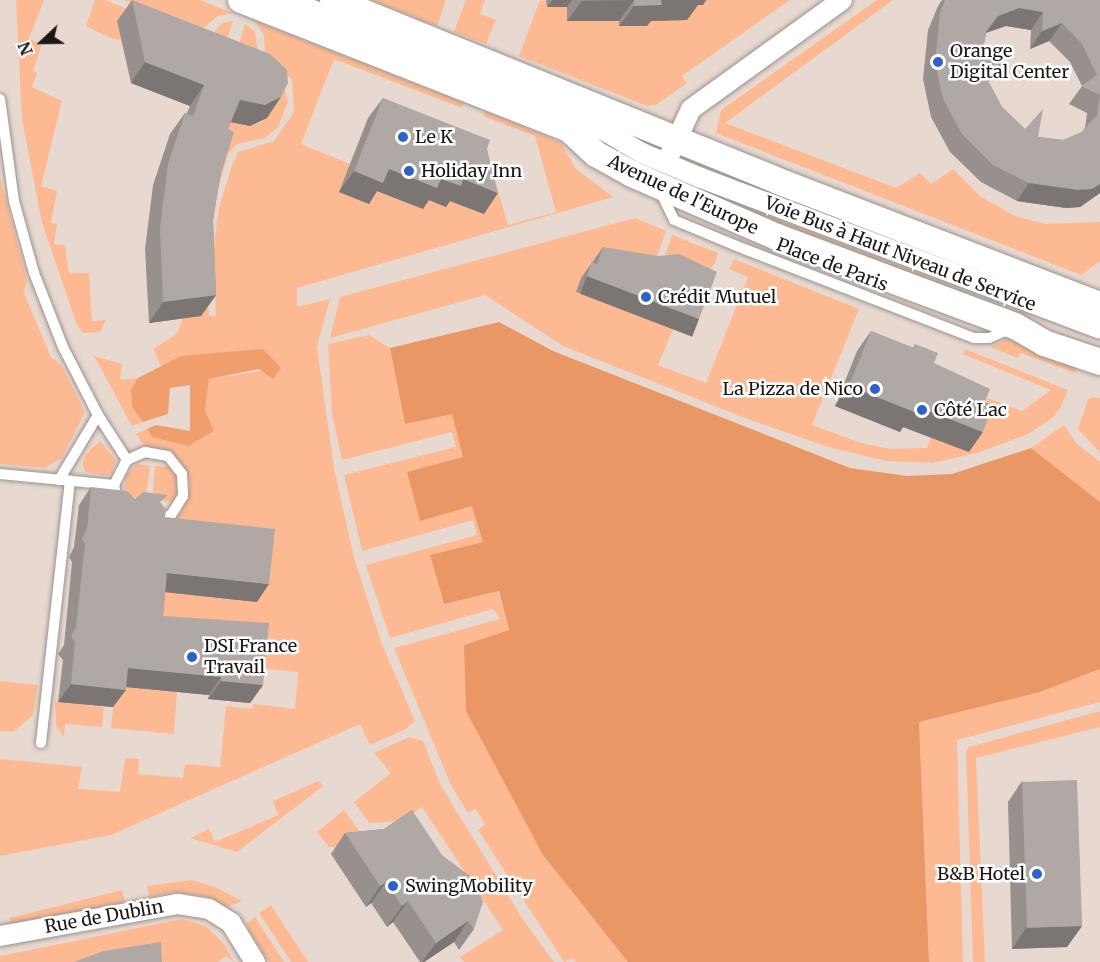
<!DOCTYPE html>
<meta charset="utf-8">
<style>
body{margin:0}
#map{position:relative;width:1100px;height:962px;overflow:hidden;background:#efe7e3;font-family:Merriweather,serif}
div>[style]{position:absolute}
.built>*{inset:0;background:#e8d9d0;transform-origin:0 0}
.green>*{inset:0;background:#fdba92;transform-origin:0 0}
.forest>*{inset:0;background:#ef9e6c}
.water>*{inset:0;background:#e89765}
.roads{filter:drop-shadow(0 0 2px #9a938f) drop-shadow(0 0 2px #9a938f)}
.service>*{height:10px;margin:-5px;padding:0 5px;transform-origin:5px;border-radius:5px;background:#fff}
.minor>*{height:20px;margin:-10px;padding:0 10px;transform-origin:10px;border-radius:10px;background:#fff}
.tertiary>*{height:26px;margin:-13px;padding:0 13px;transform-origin:13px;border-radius:13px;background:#fff}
.wall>*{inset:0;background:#97908d}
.shaded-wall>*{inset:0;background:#7b7673;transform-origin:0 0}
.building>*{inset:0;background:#b0a8a4;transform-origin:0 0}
.dots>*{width:16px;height:16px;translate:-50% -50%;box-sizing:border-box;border:3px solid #fff;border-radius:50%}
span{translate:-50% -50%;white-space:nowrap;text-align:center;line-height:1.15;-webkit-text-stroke:5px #fff;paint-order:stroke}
.poi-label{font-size:18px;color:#1a1715}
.left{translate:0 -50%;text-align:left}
.right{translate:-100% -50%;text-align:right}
.street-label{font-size:18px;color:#1a1715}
.north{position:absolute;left:12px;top:12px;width:60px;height:60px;-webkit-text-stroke:4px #fff;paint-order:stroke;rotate:248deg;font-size:16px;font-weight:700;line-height:24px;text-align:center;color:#1a1715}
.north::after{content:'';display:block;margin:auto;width:21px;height:27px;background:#1a1715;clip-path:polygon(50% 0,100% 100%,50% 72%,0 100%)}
</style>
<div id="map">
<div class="built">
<div style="left:0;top:0;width:1100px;height:962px"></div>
</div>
<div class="green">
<div style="clip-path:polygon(16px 0,44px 0,29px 39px,42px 44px,33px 71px,37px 73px,32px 87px,62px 101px,41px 186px,57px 191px,51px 223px,57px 224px,54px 244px,65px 246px,69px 273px,89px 273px,92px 321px,106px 320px,100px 332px,83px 333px,77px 325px,42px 223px,22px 120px)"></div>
<div style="clip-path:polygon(95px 0,105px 0,207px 41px,222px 23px,233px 21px,220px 61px,118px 21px,121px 41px,108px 37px,86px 26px)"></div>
<div style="clip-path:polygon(124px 0,200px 0,232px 13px,218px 16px,201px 30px)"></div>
<div style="clip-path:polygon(372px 0,446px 0,437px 26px)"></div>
<div style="clip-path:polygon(466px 0,485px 0,480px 14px,496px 20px,486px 44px,454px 32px)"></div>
<div style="clip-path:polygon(540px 0,567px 7px,568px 21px,619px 21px,620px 26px,647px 26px,647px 21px,687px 20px,687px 5px,702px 0,790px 0,682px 76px,687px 83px,656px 105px,647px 106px,519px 56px)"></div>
<div style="clip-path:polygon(877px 0,893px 0,725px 123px,896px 188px,920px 173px,931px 184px,953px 169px,981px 197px,1015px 216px,1046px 224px,1100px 222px,1100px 261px,1081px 275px,716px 133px,721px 110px)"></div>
<div style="clip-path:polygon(255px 21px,464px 103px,462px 108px,334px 59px,301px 144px,350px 164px,339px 192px,368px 204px,374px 190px,422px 209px,427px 199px,446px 207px,449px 200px,483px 214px,489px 160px,508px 225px,556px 212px,535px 136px,483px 116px,485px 111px,561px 143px,576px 169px,613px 197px,297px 288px,297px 307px,330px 299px,317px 347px,334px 468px,354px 558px,382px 644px,415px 721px,406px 729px,370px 745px,360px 724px,111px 835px,0 856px,0 759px,82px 767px,78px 789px,120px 792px,125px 758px,139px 759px,138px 774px,183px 778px,185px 764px,220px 767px,226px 706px,252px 709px,253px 704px,295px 709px,298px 672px,254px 668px,150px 633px,160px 528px,181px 512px,188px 498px,190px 481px,184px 467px,169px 454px,146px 448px,136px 434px,147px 429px,152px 437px,213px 431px,205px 410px,209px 379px,280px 368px,181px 356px,162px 368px,153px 349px,177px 334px,183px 318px,202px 316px,200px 272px,225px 120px,250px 126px,263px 121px,272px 108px,232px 66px,245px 24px,255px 32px,258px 53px,284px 85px,288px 102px,278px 127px,265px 138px,237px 144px,228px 154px,215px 199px,206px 271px,209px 316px,216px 316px,213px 251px,219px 207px,233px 163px,238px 152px,274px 141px,294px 112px,292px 80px,265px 52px,264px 35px)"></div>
<div style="clip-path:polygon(0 177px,27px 281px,24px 293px,51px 357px,62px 366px,85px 412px,62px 458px,45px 468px,0 464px)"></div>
<div style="clip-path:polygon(701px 190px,965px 292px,962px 299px,699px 196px)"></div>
<div style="clip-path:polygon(635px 218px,666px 231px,652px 271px,576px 292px,628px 312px,632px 302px,647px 318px,673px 329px,658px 365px,706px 383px,748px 277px,729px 269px,734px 259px,859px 309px,812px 425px,861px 443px,890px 449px,927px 448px,931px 437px,979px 425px,988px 398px,1022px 411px,1051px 390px,963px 354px,965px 349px,1068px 390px,1062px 405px,1054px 417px,1028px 434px,977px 453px,932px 463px,886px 461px,828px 447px,745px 418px,563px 346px,485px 295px,330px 338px,340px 297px)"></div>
<div style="clip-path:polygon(672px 235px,718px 253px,715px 264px,708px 270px,700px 269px,665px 255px)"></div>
<div style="clip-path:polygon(369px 335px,390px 348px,405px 424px,452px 413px,463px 457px,407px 473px,472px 505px,483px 542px,430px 556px,444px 604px,498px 591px,509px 631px,464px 645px,543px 855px,628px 962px,576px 962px,573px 959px,564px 962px,478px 830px,485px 825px,476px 809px,468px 813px,451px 785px,394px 648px,500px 619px,493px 609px,390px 638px,366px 565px,477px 535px,473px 520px,362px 551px,344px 475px,456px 447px,452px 432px,342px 460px,332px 414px,328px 344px)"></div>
<div style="clip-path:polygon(1012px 337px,1077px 367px,1075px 373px,1021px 353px,1018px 358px,990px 347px)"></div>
<div style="clip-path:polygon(94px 356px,122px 364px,120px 380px,138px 378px,131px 389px,132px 407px,143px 422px,132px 426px)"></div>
<div style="clip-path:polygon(1094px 397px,1100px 398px,1100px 453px,1078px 429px,1088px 399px)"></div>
<div style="clip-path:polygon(1064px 425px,1076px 443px,1100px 462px,1100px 502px,1031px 448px)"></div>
<div style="clip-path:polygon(100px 441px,116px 460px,111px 474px,105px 476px,86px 472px,82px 465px,86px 454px)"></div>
<div style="clip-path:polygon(137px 464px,150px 466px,146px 498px,123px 497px,126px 475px)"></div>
<div style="clip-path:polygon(155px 466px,171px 467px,178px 478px,176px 502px,152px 500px)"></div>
<div style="clip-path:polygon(117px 664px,143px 689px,177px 692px,174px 734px,111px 728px)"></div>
<div style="clip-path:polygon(1100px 669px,1100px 702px,957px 740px,963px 962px,929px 962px,919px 722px,1040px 692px)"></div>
<div style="clip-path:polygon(0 681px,38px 685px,33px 715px,13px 732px,0 731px)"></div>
<div style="clip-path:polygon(55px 701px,104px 707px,102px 727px,65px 724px,64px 737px,56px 726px)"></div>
<div style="clip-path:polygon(1100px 711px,1100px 727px,976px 758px,985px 962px,973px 962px,966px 752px,969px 747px)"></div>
<div style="clip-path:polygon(409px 737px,423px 741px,440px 784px,524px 921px,554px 962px,464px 962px,460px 957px,503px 930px,422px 807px,403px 821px,369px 823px,354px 802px,391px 773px,374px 753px)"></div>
<div style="clip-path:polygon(319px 781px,323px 786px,237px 852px,190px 838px,209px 829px,215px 842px,278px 815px,273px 801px)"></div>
<div style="clip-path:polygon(344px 810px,365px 839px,355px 847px,329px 847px,317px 832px)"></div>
<div style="clip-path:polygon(192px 880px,215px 887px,242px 901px,227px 907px,205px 896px,172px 892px,149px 897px,147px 886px)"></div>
<div style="left:122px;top:890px;width:12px;height:116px;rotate:76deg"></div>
<div style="clip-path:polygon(271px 905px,308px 962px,291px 962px,259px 913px)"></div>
<div style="clip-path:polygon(255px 917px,284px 962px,269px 962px,248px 929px,247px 923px)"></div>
<div style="clip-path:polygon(182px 919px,206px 926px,224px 944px,234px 962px,226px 956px,218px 962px,0 962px,0 956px)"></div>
</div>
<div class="forest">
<div style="clip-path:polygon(263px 349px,281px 368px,273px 379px,259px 369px,209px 379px,205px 410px,214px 431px,188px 446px,152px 437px,147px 429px,156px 425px,190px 431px,190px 385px,170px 388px,168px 414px,143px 422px,132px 407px,131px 389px,138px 378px,181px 356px)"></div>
</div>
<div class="water">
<div style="clip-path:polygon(499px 322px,553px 351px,850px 468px,907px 476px,952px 474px,1031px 448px,1100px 502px,1100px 669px,1040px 692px,919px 722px,929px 962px,628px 962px,543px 855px,466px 711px,464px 645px,509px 630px,499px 591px,444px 604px,430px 555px,483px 542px,472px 506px,420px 521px,407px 472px,463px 457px,452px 414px,405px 424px,390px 348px)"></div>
</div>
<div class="roads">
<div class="service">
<div style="left:0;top:99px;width:103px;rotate:82.2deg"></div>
<div style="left:14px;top:201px;width:75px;rotate:74.5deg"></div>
<div style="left:34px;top:273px;width:79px;rotate:68.6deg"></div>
<div style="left:63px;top:347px;width:76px;rotate:62.8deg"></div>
<div style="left:98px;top:415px;width:54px;rotate:57.2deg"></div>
<div style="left:659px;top:189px;width:34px;rotate:64deg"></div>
<div style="left:674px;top:220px;width:65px;rotate:22.6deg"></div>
<div style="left:734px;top:245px;width:257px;rotate:21.2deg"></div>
<div style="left:974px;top:338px;width:15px"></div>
<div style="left:989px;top:338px;width:25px;rotate:-23deg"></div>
<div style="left:0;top:474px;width:115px;rotate:5.5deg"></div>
<div style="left:59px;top:480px;width:76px;rotate:-59deg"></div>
<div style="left:118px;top:503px;width:18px;rotate:-103deg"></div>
<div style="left:114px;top:485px;width:28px;rotate:-63deg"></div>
<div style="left:127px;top:460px;width:20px;rotate:-24deg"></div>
<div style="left:145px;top:452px;width:23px;rotate:10deg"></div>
<div style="left:168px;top:456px;width:23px;rotate:52deg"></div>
<div style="left:182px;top:474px;width:22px;rotate:87deg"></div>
<div style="left:183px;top:496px;width:22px;rotate:122deg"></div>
<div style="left:171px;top:515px;width:17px;rotate:159deg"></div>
<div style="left:41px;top:743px;width:264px;rotate:-83.7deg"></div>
</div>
<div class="minor">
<div style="left:287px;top:0;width:274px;rotate:21.2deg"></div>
<div style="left:542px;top:99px;width:43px;rotate:24.8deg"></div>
<div style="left:581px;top:117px;width:71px;rotate:30.5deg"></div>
<div style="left:642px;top:153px;width:64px;rotate:23deg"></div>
<div style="left:701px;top:178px;width:427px;rotate:20.7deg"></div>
<div style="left:671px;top:152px;width:47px;rotate:-65.1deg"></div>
<div style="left:691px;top:109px;width:186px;rotate:-35.8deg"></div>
<div style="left:0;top:936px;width:181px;rotate:-10.2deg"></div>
<div style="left:178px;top:904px;width:31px;rotate:9deg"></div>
<div style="left:209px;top:909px;width:26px;rotate:32deg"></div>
<div style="left:231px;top:923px;width:46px;rotate:58.4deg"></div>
</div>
<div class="tertiary">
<div style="left:241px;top:0;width:352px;rotate:21.5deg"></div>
<div style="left:569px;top:129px;width:37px;rotate:43deg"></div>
<div style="left:596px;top:154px;width:41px;rotate:29.1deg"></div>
<div style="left:632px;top:174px;width:158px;rotate:23.5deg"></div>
<div style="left:777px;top:237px;width:254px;rotate:20.5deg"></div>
<div style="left:1015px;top:326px;width:34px;rotate:30deg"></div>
<div style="left:1044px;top:343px;width:59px;rotate:18.7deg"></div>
<div style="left:333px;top:0;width:480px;rotate:22.1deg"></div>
<div style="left:778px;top:181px;width:345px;rotate:21.1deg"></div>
</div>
</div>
<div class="wall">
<div style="clip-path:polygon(132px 0,267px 118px,250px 126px,231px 122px,228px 129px,213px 220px,216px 295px,201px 316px,149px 323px,145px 249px,153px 185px,170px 134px,185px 113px,187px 113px,190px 106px,131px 83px,117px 21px)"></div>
<div style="clip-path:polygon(546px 0,706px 0,703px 5px,698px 5px,687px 20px,651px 21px,647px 26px,619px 26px,619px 21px,567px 21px,567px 7px,547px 7px)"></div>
<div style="clip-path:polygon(evenodd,942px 0,1100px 0,1100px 193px,1080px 207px,1066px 208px,1017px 201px,981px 182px,950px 152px,931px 117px,923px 79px,928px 30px,938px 6px,942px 0,1006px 26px,1031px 30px,1030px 49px,1049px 41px,1070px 62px,1082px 86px,1069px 104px,1087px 113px,1085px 128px,1082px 132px,1063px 140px,1038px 137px,1025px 129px,1002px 107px,988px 81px,992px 79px,1004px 62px,982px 55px,986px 33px,1006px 26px)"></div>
<div style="clip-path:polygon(383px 98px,487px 149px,484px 214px,450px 201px,446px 207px,429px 200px,423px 209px,377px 191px,369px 204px,339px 192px,368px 118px)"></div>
<div style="clip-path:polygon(603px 247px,699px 319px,688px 334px,576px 292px,581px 278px)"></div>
<div style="clip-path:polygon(871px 331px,913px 348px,915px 344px,934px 363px,985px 402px,969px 452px,903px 427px,900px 432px,835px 406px,857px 351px)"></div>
<div style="clip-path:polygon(91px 487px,135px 499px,162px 504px,165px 517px,257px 602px,165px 592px,163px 616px,263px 685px,250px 703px,208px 699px,209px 695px,126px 687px,113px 707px,58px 702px,63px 660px,58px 654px,64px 645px,72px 562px,69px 557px,74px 547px,79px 505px)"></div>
<div style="clip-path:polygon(1022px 781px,1082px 926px,1067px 947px,1012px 949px,1008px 802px)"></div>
<div style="clip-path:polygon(412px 810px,474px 929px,459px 950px,454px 942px,424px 962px,420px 962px,393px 922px,387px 927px,371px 903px,366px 907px,331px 854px,345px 833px,384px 829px)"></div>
</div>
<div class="shaded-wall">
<div style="clip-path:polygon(552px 0,572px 0,567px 7px,547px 7px)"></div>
<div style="clip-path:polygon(634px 0,619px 21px,567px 21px,582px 1px)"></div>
<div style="clip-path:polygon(661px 0,706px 0,703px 5px,698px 5px,687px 20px,651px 21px,647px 26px,619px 26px,634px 6px)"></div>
<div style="clip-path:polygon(1019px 8px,1043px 12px,1031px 30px,1006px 26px,985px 33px,974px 49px,998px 16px)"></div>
<div style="clip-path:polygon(1062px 23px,1049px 41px,1030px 49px,1042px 31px)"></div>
<div style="clip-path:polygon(145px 62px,204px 85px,190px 106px,131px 83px)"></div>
<div style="clip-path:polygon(1004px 62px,992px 79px,972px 90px,984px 73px)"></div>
<div style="clip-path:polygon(281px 97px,267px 118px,250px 126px,225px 121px,240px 100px)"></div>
<div style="clip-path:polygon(389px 169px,441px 179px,463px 179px,498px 193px,484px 214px,450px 201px,446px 207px,429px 200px,423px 209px,377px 191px,369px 204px,339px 192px,354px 171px)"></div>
<div style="clip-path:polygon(1029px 183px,1100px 184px,1100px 193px,1080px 207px,1066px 208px,1017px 201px)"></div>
<div style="left:587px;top:276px;width:120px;height:19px;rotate:21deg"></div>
<div style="clip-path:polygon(216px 295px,201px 316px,149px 323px,163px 302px)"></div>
<div style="clip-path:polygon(849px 386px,916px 406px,983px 432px,969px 452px,903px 427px,900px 432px,835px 406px)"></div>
<div style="clip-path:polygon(167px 573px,269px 584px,257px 602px,155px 591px)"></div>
<div style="clip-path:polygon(128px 668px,221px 677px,209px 695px,115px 686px)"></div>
<div style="clip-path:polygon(221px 681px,263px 685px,250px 703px,208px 699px)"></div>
<div style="clip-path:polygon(71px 684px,126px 690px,113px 707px,58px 702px)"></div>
<div style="clip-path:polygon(386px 882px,371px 903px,366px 907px,380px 886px)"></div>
<div style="clip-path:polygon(408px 901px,393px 922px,387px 927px,402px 906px)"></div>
<div style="clip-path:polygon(468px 921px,454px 942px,424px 962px,422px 962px,436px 943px)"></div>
<div style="clip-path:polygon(1082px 926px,1067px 947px,1012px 949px,1026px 928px)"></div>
</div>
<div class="building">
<div style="clip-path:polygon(132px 0,270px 54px,287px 70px,288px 83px,281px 97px,265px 105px,240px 100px,228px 129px,234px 132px,220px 177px,213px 220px,216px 295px,163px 302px,160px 228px,168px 164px,185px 113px,193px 116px,204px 85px,145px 62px)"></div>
<div style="clip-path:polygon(582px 0,661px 0,662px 5px,634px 6px,634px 0)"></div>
<div style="clip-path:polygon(evenodd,945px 0,1100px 0,1100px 184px,1092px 189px,1078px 190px,1029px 183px,993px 165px,962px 134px,943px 99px,935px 62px,940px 13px,945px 0,1019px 8px,1043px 12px,1042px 31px,1062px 23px,1082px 44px,1097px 75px,1081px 86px,1100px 95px,1097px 115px,1082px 132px,1063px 140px,1038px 137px,1043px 109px,1025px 129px,1002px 107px,984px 73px,1004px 62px,982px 55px,986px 31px,998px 16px,1019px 8px)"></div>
<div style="clip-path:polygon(383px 98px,490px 140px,487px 149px,498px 193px,463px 179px,461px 186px,441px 179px,437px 188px,389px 169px,383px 183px,354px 171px)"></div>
<div style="clip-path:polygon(603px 247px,658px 256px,679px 254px,717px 272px,699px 319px,587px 276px,592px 262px,597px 264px)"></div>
<div style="clip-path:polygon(871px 331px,914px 348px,915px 344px,938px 353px,934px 363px,990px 389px,985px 402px,993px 405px,983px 432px,916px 406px,914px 412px,849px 386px)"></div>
<div style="clip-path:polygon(91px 487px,127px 491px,135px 499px,143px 492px,168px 495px,160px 502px,166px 510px,165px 517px,275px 529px,269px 584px,167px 573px,163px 616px,269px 623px,263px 685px,221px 681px,221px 677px,128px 668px,126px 690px,71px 684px,75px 642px,71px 636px,76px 627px,85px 544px,82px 539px,87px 529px)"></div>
<div style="left:1077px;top:780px;width:146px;height:55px;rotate:88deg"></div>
<div style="clip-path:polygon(412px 810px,442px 855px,474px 879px,483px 902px,474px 929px,468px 921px,436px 943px,408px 901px,402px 906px,386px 882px,380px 886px,345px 833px,384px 829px)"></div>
<div style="clip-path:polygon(161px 942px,162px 962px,74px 962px,104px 951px)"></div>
</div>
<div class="dots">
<div style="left:938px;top:62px;background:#2b62d0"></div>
<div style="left:403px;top:137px;background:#2b62d0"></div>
<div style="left:409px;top:171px;background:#2b62d0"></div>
<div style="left:646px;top:297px;background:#2b62d0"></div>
<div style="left:875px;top:389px;background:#2b62d0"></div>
<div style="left:922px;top:410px;background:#2b62d0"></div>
<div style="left:192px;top:657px;background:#2b62d0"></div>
<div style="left:1037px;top:874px;background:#2b62d0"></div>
<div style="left:393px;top:886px;background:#2b62d0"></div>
</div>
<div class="poi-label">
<span class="left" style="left:950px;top:62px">Orange<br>Digital Center</span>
<span class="left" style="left:415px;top:137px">Le K</span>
<span class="left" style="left:421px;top:171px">Holiday Inn</span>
<span class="left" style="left:658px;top:297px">Crédit Mutuel</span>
<span class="right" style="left:863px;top:389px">La Pizza de Nico</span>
<span class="left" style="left:934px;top:410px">Côté Lac</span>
<span class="left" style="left:204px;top:657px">DSI France<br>Travail</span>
<span class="right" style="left:1025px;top:874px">B&amp;B Hotel</span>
<span class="left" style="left:405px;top:886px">SwingMobility</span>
</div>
<div class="street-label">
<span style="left:683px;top:195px;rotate:25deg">Avenue de l'Europe</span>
<span style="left:900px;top:254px;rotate:21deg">Voie Bus à Haut Niveau de Service</span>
<span style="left:832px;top:265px;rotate:21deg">Place de Paris</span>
<span style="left:104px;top:917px;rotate:-10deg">Rue de Dublin</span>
</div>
<div class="north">N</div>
</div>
